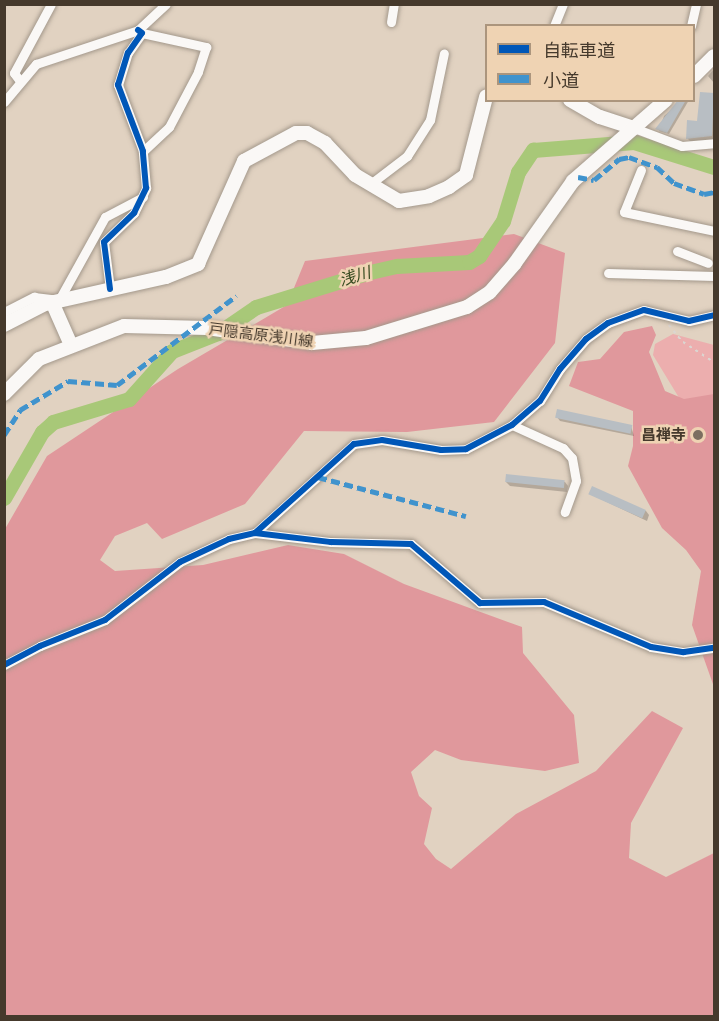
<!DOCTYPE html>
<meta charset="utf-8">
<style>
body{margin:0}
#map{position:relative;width:719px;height:1021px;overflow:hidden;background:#e1d2c1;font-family:Helvetica,"Noto Sans JP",sans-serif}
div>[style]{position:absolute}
.green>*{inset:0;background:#ecaeae}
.forest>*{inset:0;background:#e0989c}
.shadow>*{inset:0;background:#0003}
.river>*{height:15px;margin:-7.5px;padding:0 7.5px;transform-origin:7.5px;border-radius:7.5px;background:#a8c878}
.building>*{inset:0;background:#b8bec3;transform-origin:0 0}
.path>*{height:1.5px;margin-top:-0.75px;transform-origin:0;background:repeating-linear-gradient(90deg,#dbd6d1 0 3px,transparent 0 7.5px)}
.roads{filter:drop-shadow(0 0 2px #a3988b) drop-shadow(0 0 2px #a3988b)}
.street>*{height:9px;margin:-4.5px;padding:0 4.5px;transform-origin:4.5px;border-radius:4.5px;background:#faf8f6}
.secondary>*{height:14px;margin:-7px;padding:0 7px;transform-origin:7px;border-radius:7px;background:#faf8f6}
.quiet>*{height:4.5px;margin-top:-2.25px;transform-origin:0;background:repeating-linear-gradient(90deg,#4093cd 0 9px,transparent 0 13.5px)}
.cycleway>*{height:6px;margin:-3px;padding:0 3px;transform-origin:3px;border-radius:3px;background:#0057b8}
.dots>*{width:16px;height:16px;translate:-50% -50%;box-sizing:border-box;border:3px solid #efd3b3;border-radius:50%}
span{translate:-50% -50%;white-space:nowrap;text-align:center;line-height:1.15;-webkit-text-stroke:5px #efd3b3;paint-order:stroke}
.street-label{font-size:15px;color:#45392c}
.poi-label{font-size:15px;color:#45392c;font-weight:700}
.right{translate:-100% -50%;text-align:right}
.water-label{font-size:16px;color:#34491e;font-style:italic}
.frame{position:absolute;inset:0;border:6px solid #45392c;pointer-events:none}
.legend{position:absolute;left:485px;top:24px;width:210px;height:78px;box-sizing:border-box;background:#efd3b3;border:2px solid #ab957d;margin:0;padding:8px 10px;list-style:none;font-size:18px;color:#45392c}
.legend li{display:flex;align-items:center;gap:12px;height:30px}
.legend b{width:30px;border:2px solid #ab957d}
</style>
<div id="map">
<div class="green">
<div style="clip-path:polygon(673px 334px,714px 345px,714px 516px,681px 401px,653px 355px,655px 344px)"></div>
</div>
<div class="forest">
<div style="clip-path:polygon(514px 234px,565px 253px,555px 343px,494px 422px,407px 432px,304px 431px,245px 504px,162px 539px,147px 523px,115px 536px,100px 560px,115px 571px,203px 565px,288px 545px,344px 554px,404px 584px,522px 627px,523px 653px,574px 715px,579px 763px,545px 771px,461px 760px,435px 750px,411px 772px,419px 796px,432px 808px,424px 844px,436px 859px,451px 869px,516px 814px,596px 771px,652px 711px,683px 728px,631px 823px,629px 858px,666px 877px,714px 853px,714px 1016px,5px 1016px,5px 529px,47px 456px,178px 369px,287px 305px,305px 261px)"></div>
<div style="clip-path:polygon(652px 326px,656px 335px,649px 352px,665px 391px,684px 399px,714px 394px,714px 687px,692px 625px,701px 571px,686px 550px,662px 528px,628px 466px,633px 446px,633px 411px,569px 386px,578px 362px,600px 359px,624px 332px)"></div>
</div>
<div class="shadow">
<div style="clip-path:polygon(714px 69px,714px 83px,708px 76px)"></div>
<div style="clip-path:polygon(702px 94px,714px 95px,714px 140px,691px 142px,687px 138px,698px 123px)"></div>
<div style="clip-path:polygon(682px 100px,689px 100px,669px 134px,659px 131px,664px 116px)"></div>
<div style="clip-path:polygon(557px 417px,631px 426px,634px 436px,560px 421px)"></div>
<div style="clip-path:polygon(506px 482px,565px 482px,568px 486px,567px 492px,510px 486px)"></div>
<div style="clip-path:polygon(590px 494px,646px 511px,649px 515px,647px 521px)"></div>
</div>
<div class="river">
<div style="left:4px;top:498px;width:76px;rotate:-60.1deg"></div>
<div style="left:42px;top:432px;width:15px;rotate:-42deg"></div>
<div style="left:53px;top:422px;width:79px;rotate:-16.8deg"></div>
<div style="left:129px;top:399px;width:64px;rotate:-48.1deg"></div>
<div style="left:172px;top:351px;width:49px;rotate:-21.4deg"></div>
<div style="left:218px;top:333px;width:46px;rotate:-34.4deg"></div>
<div style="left:256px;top:307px;width:119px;rotate:-17.1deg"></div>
<div style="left:370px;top:272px;width:28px;rotate:-13deg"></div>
<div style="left:397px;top:266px;width:72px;rotate:-3.2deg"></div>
<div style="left:469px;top:262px;width:12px;rotate:-31deg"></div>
<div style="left:479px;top:256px;width:42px;rotate:-55.6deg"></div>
<div style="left:503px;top:221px;width:51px;rotate:-73deg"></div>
<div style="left:518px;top:172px;width:27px;rotate:-56deg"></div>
<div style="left:533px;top:150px;width:101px;rotate:-4.5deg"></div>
<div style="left:634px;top:142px;width:84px;rotate:17.4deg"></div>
</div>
<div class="building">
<div style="clip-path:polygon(700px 92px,714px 93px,712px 136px,686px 139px,687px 120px,697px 121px)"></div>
<div style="clip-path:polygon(678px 100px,686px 100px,667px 133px,655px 129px)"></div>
<div style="left:557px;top:409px;width:77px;height:9px;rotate:12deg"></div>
<div style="left:506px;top:474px;width:59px;height:8px;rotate:6deg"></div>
<div style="left:592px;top:486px;width:59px;height:9px;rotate:24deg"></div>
</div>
<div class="path">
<div style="left:669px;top:325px;width:22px;rotate:51deg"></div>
<div style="left:683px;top:342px;width:37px;rotate:33deg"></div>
</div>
<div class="roads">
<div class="street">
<div style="left:391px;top:22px;width:18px;rotate:-81deg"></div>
<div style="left:554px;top:26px;width:24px;rotate:-68deg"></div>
<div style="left:691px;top:26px;width:23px;rotate:-77deg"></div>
<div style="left:142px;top:33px;width:66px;rotate:12.3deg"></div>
<div style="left:206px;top:47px;width:26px;rotate:108deg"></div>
<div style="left:198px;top:72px;width:62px;rotate:117.8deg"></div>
<div style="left:169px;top:127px;width:35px;rotate:137deg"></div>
<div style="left:20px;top:81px;width:10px;rotate:-127deg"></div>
<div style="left:14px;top:73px;width:78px;rotate:-61.8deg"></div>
<div style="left:4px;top:102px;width:50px;rotate:-49.9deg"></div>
<div style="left:36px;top:64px;width:108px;rotate:-18.4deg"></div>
<div style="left:138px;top:30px;width:38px;rotate:-43deg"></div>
<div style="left:634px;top:128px;width:51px;rotate:20.6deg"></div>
<div style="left:682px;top:146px;width:32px;rotate:-5deg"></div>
<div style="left:641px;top:170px;width:45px;rotate:112deg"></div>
<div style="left:624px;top:212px;width:92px;rotate:11.9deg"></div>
<div style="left:369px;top:185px;width:48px;rotate:-37.3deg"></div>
<div style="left:407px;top:156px;width:43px;rotate:-57.4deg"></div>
<div style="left:430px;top:120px;width:68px;rotate:-78.2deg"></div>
<div style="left:677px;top:251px;width:33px;rotate:21deg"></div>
<div style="left:608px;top:273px;width:106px;rotate:1.6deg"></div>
<div style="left:110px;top:289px;width:47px;rotate:-97.3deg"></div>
<div style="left:104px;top:242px;width:42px;rotate:-44deg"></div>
<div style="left:134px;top:213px;width:28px;rotate:-64deg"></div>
<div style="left:146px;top:188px;width:37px;rotate:-95deg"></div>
<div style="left:143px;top:151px;width:71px;rotate:-110.7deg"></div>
<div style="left:118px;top:85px;width:34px;rotate:-73deg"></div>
<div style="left:128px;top:53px;width:24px;rotate:-55deg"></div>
<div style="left:142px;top:33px;width:5px;rotate:-143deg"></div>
<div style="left:4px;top:312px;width:34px;rotate:-27deg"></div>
<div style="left:34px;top:297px;width:25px;rotate:7deg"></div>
<div style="left:59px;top:300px;width:95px;rotate:-61deg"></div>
<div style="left:105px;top:217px;width:43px;rotate:-27.8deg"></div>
<div style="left:512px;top:425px;width:56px;rotate:24.3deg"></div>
<div style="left:563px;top:448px;width:13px;rotate:48deg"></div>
<div style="left:572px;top:458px;width:23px;rotate:80deg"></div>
<div style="left:576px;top:481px;width:33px;rotate:110deg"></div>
<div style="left:255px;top:533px;width:133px;rotate:-42deg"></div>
<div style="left:354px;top:444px;width:28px;rotate:-8deg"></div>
<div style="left:382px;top:440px;width:60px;rotate:9.6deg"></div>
<div style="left:441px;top:450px;width:25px;rotate:-2deg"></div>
<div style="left:466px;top:449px;width:52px;rotate:-27.6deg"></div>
<div style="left:512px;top:425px;width:37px;rotate:-41deg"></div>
<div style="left:540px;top:401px;width:38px;rotate:-58deg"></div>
<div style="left:560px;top:369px;width:40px;rotate:-49deg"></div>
<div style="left:586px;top:339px;width:27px;rotate:-36deg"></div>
<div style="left:608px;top:323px;width:38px;rotate:-20deg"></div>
<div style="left:644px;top:310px;width:46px;rotate:13.7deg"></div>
<div style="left:689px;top:321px;width:26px;rotate:-13deg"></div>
<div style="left:4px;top:665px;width:41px;rotate:-27.8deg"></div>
<div style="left:40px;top:646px;width:70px;rotate:-21.8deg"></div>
<div style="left:105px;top:620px;width:95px;rotate:-37.7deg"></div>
<div style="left:180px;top:562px;width:54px;rotate:-25.1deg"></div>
<div style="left:229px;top:539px;width:27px;rotate:-13deg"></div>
<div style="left:255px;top:533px;width:77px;rotate:6.8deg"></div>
<div style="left:331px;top:542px;width:80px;rotate:1.4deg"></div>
<div style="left:411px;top:544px;width:91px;rotate:40.5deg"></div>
<div style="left:480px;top:603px;width:64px;rotate:-0.9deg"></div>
<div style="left:544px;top:602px;width:116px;rotate:22.8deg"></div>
<div style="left:651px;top:647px;width:33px;rotate:9deg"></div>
<div style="left:684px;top:652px;width:30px;rotate:-8deg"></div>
</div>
<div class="secondary">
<div style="left:694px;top:76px;width:28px;rotate:-45deg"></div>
<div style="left:570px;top:100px;width:34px;rotate:30deg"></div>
<div style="left:600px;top:117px;width:36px;rotate:18deg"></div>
<div style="left:52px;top:302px;width:47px;rotate:66.2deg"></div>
<div style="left:4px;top:325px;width:46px;rotate:-27.1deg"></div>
<div style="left:45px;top:304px;width:124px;rotate:-12.6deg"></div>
<div style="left:166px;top:277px;width:35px;rotate:-22deg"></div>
<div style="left:198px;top:264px;width:113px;rotate:-65.9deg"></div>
<div style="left:244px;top:161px;width:59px;rotate:-28.3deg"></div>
<div style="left:296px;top:133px;width:11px"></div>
<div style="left:307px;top:133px;width:21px;rotate:29deg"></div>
<div style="left:325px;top:143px;width:44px;rotate:46.8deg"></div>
<div style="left:355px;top:175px;width:51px;rotate:30.6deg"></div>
<div style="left:399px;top:201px;width:30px;rotate:-9deg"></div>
<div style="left:429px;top:196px;width:22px;rotate:-24deg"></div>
<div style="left:449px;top:187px;width:21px;rotate:-35deg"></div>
<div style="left:466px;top:175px;width:81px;rotate:-75.6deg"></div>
<div style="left:4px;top:394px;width:49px;rotate:-45deg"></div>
<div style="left:39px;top:359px;width:91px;rotate:-21.2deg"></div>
<div style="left:124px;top:326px;width:83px;rotate:1.4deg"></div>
<div style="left:207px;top:328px;width:106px;rotate:8.1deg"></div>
<div style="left:312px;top:343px;width:54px;rotate:-5.3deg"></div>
<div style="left:366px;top:338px;width:106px;rotate:-17.1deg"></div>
<div style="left:467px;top:307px;width:27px;rotate:-33deg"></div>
<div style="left:490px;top:292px;width:38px;rotate:-49deg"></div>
<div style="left:515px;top:263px;width:100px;rotate:-54.7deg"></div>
<div style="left:573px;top:181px;width:123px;rotate:-41.1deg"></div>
</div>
</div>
<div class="quiet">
<div style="left:578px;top:177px;width:16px;rotate:11deg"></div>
<div style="left:594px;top:180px;width:33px;rotate:-40deg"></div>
<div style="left:619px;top:159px;width:10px;rotate:-11deg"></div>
<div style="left:629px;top:157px;width:30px;rotate:20deg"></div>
<div style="left:657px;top:167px;width:23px;rotate:43deg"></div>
<div style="left:674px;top:183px;width:32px;rotate:20deg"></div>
<div style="left:704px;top:194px;width:10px;rotate:-11deg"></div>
<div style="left:4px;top:435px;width:30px;rotate:-57deg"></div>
<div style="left:20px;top:410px;width:56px;rotate:-31.1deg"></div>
<div style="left:68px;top:381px;width:49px;rotate:4.7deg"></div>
<div style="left:117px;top:385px;width:149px;rotate:-36.8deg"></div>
<div style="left:318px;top:477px;width:153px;rotate:14.8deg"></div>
</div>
<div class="cycleway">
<div style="left:110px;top:289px;width:47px;rotate:-97.3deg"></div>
<div style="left:104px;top:242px;width:42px;rotate:-44deg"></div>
<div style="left:134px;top:213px;width:28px;rotate:-64deg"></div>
<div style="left:146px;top:188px;width:37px;rotate:-95deg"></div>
<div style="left:143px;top:151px;width:71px;rotate:-110.7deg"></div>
<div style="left:118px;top:85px;width:34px;rotate:-73deg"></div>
<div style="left:128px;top:53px;width:24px;rotate:-55deg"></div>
<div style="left:142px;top:33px;width:5px;rotate:-143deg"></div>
<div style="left:255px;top:533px;width:133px;rotate:-42deg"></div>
<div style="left:354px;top:444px;width:28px;rotate:-8deg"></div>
<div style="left:382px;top:440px;width:60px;rotate:9.6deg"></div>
<div style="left:441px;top:450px;width:25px;rotate:-2deg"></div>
<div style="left:466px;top:449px;width:52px;rotate:-27.6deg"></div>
<div style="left:512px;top:425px;width:37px;rotate:-41deg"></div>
<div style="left:540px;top:401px;width:38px;rotate:-58deg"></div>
<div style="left:560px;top:369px;width:40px;rotate:-49deg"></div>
<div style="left:586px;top:339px;width:27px;rotate:-36deg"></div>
<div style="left:608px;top:323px;width:38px;rotate:-20deg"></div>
<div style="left:644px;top:310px;width:46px;rotate:13.7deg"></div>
<div style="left:689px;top:321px;width:26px;rotate:-13deg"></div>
<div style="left:4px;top:665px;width:41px;rotate:-27.8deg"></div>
<div style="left:40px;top:646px;width:70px;rotate:-21.8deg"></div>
<div style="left:105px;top:620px;width:95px;rotate:-37.7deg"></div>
<div style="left:180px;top:562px;width:54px;rotate:-25.1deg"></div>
<div style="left:229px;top:539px;width:27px;rotate:-13deg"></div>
<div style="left:255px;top:533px;width:77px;rotate:6.8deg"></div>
<div style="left:331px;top:542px;width:80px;rotate:1.4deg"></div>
<div style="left:411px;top:544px;width:91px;rotate:40.5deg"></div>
<div style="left:480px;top:603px;width:64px;rotate:-0.9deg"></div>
<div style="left:544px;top:602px;width:116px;rotate:22.8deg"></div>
<div style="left:651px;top:647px;width:33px;rotate:9deg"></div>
<div style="left:684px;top:652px;width:30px;rotate:-8deg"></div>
</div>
<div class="dots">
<div style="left:698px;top:435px;background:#7c6f60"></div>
</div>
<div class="street-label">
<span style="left:261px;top:335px;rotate:7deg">戸隠高原浅川線</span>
</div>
<div class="poi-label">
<span class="right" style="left:686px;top:435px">昌禅寺</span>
</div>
<div class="water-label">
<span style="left:355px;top:277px;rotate:-16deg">浅川</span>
</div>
<div class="frame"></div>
<ul class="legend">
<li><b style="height:8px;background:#0057b8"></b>自転車道</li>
<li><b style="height:8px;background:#4093cd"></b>小道</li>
</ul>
</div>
